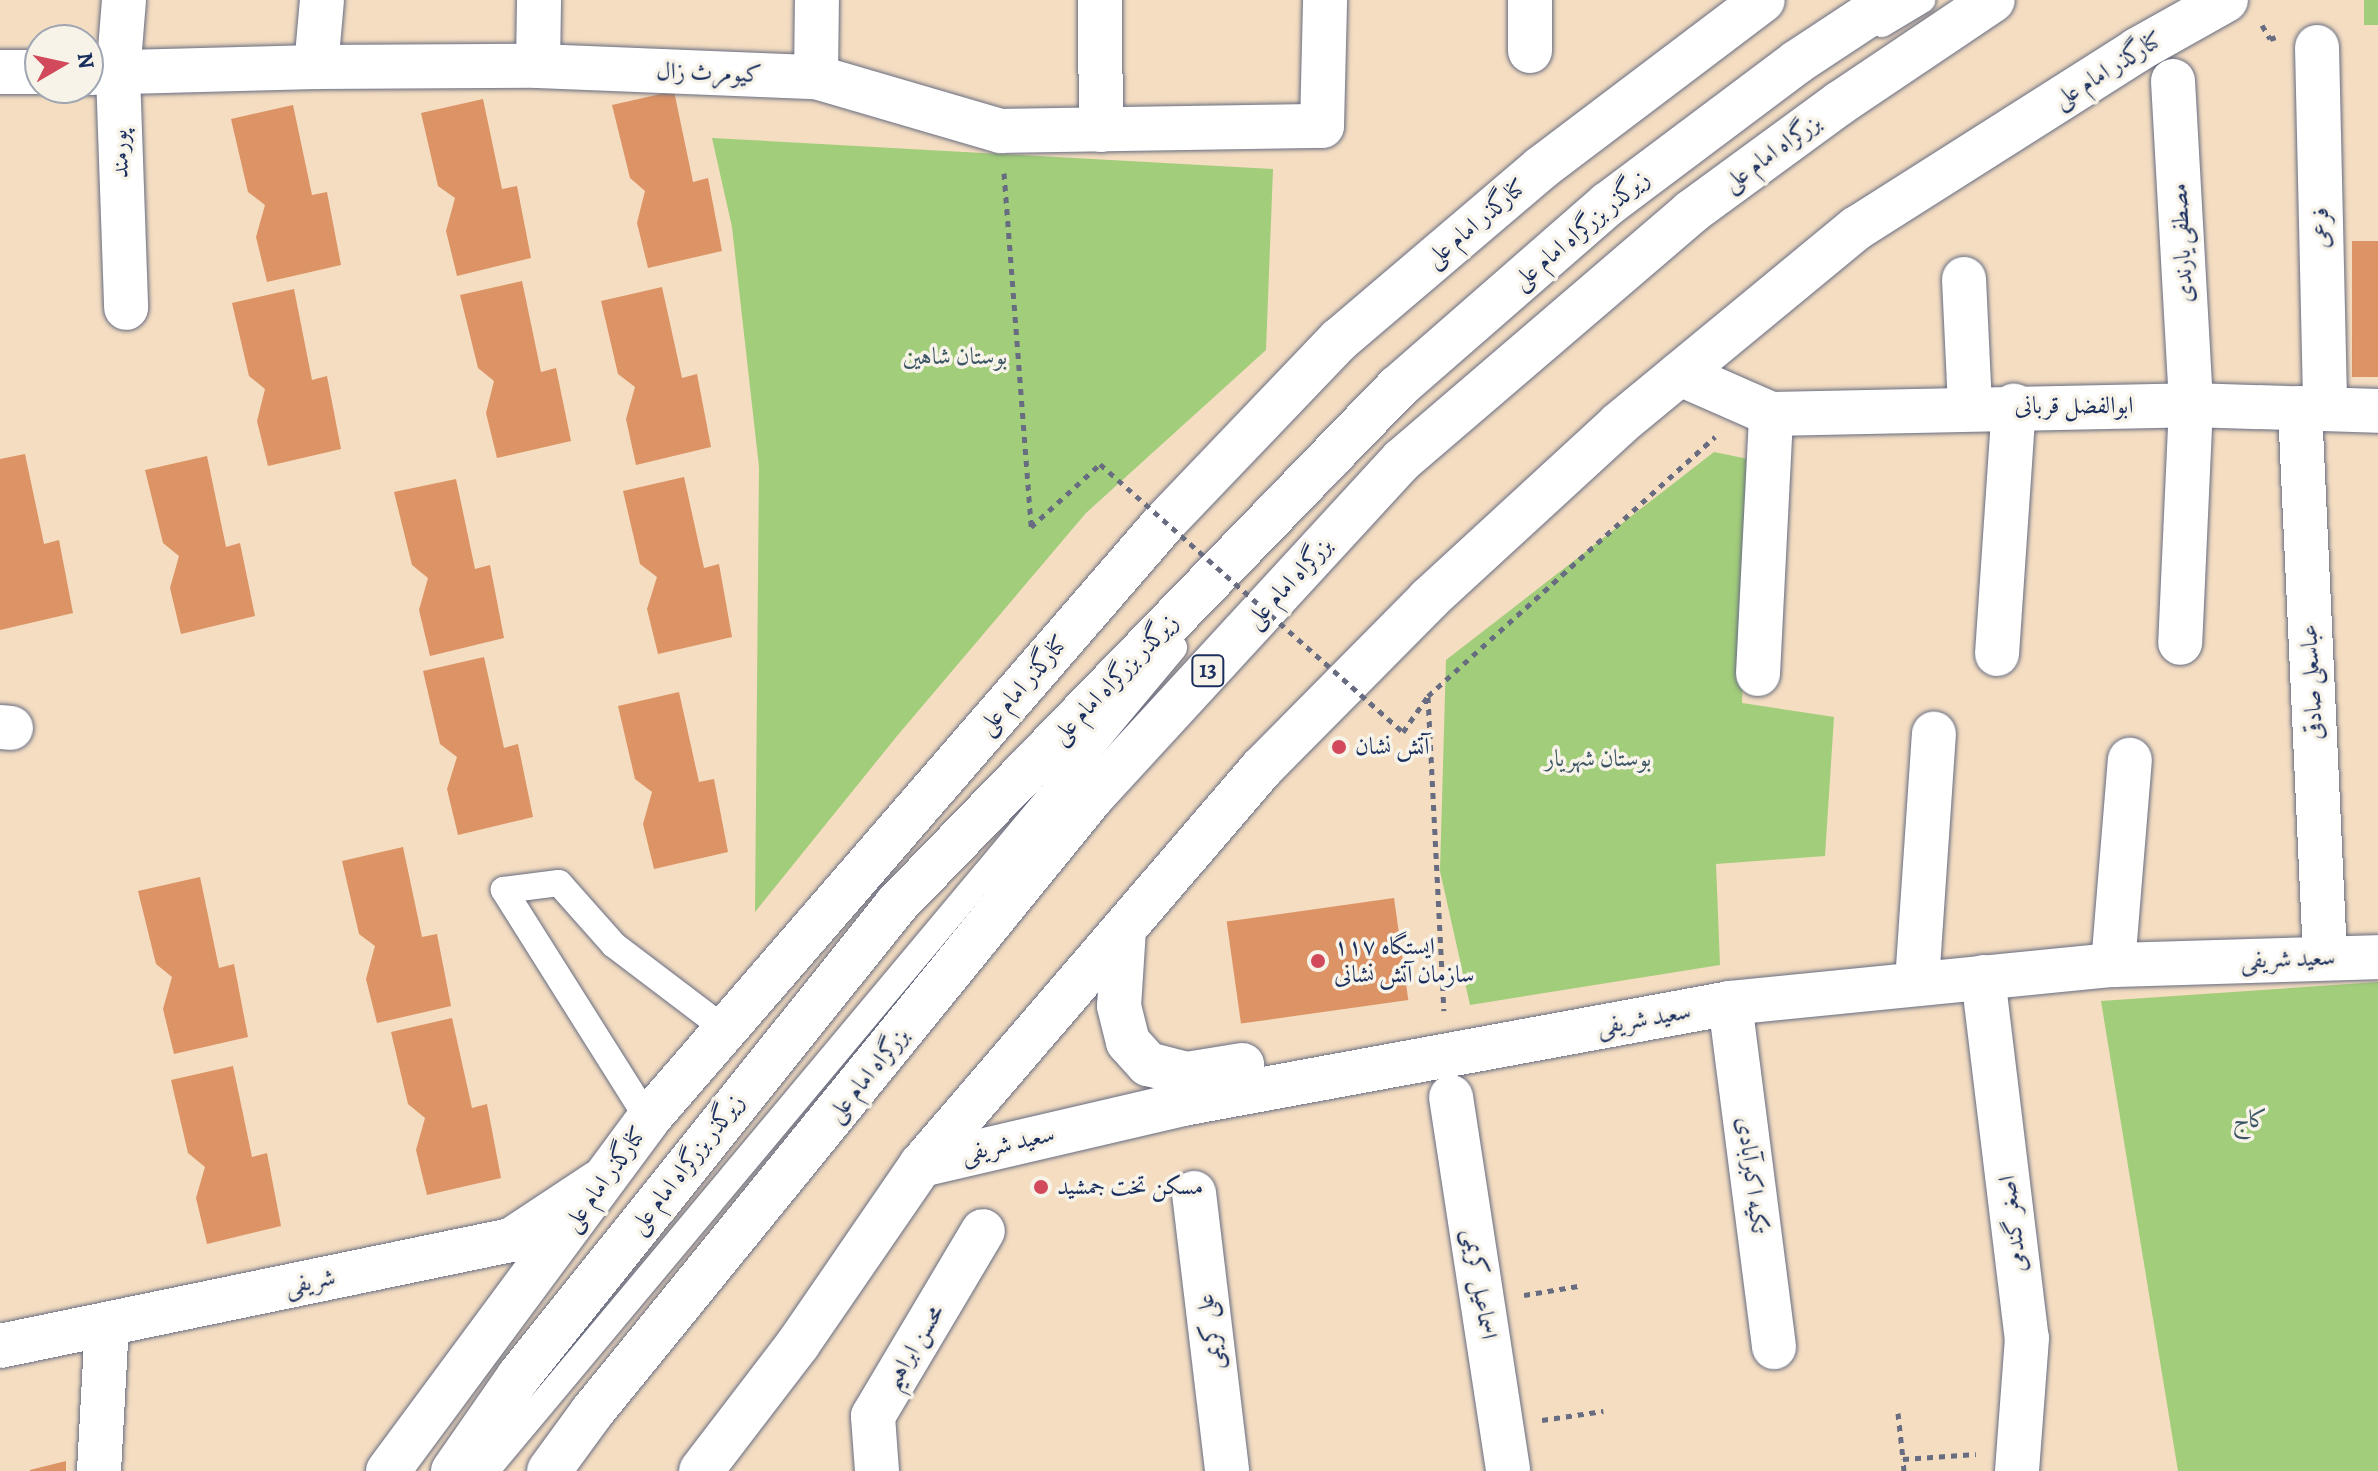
<!DOCTYPE html>
<meta charset="utf-8">
<style>
body{margin:0}
#map{position:relative;width:2378px;height:1471px;overflow:hidden;background:#f4ddc1;font-family:Alegreya,Amiri,serif}
div>[style]{position:absolute}
.green>*{inset:0;background:#a2cd7a;transform-origin:0 0}
.building>*{inset:0;background:#dc9365;transform-origin:0 0}
.path>*{height:5px;margin-top:-2.5px;transform-origin:0;background:repeating-linear-gradient(90deg,#676c81 0 6px,transparent 0 12px)}
.roads{filter:drop-shadow(0 0 2px #676c81) drop-shadow(0 0 2px #676c81)}
.service>*{height:26px;margin:-13px;padding:0 13px;transform-origin:13px;border-radius:13px;background:#fff}
.minor>*{height:44px;margin:-22px;padding:0 22px;transform-origin:22px;border-radius:22px;background:#fff}
.secondary>*{height:44px;margin:-22px;padding:0 22px;transform-origin:22px;border-radius:22px;background:#fff}
.trunk>*{height:44px;margin:-22px;padding:0 22px;transform-origin:22px;border-radius:22px;background:#fff}
.path-bridge>*{height:5px;margin-top:-2.5px;transform-origin:0;background:repeating-linear-gradient(90deg,#676c81 0 6px,transparent 0 12px)}
.dots>*{width:22px;height:22px;translate:-50% -50%;box-sizing:border-box;border:4px solid #f7f3e8;border-radius:50%}
span{translate:-50% -50%;white-space:nowrap;text-align:center;line-height:1.15;-webkit-text-stroke:7px #f7f3e8;paint-order:stroke}
.shield-label span{padding:2px 6px;background:#f7f3e8;border:2px solid;border-radius:6px;-webkit-text-stroke-width:0}
.shield-label{font-size:22px;color:#1b2f5e;font-weight:700}
.street-label{font-size:24px;color:#1b2f5e}
.park-label{font-size:24px;color:#3d5665}
.poi-label{font-size:24px;color:#1b2f5e}
.left{translate:0 -50%;text-align:left}
.north{position:absolute;left:24px;top:24px;width:80px;height:80px;box-sizing:border-box;background:#f7f3e8;border:2px solid #9fa5b1;border-radius:50%;rotate:81deg;font-size:22px;font-weight:700;line-height:32px;text-align:center;color:#1b2f5e}
.north::after{content:'';display:block;margin:auto;width:28px;height:36px;background:#d1495b;clip-path:polygon(50% 0,100% 100%,50% 72%,0 100%)}
</style>
<div id="map">
<div class="green">
<div style="left:2364px;top:0;width:14px;height:25px"></div>
<div style="clip-path:polygon(712px 138px,1273px 169px,1266px 350px,1086px 513px,897px 736px,755px 912px,759px 467px,732px 227px)"></div>
<div style="clip-path:polygon(1714px 452px,1753px 460px,1742px 703px,1834px 717px,1825px 856px,1716px 864px,1720px 965px,1470px 1005px,1440px 871px,1446px 660px)"></div>
<div style="clip-path:polygon(2378px 982px,2378px 1471px,2178px 1471px,2101px 1001px)"></div>
</div>
<div class="building">
<div style="clip-path:polygon(674px 91px,693px 182px,708px 178px,722px 251px,648px 268px,637px 223px,645px 191px,630px 178px,612px 105px)"></div>
<div style="clip-path:polygon(483px 99px,502px 189px,517px 186px,531px 258px,457px 276px,446px 231px,455px 198px,438px 186px,421px 113px)"></div>
<div style="clip-path:polygon(293px 105px,312px 195px,327px 192px,341px 265px,267px 282px,256px 237px,265px 205px,248px 192px,231px 119px)"></div>
<div style="left:2378px;top:241px;width:136px;height:26px;rotate:90deg"></div>
<div style="clip-path:polygon(522px 281px,541px 372px,556px 368px,571px 441px,497px 458px,486px 413px,494px 381px,478px 368px,460px 295px)"></div>
<div style="clip-path:polygon(662px 287px,682px 378px,697px 374px,711px 447px,636px 465px,626px 419px,635px 387px,618px 374px,601px 301px)"></div>
<div style="clip-path:polygon(294px 289px,312px 380px,327px 376px,341px 449px,268px 466px,257px 421px,265px 389px,249px 376px,232px 303px)"></div>
<div style="clip-path:polygon(25px 454px,44px 544px,59px 540px,73px 613px,0 630px,0 459px)"></div>
<div style="clip-path:polygon(207px 456px,226px 547px,240px 543px,255px 616px,181px 634px,170px 588px,179px 556px,163px 543px,145px 470px)"></div>
<div style="clip-path:polygon(684px 477px,704px 568px,719px 564px,732px 637px,658px 654px,647px 609px,657px 577px,640px 564px,623px 491px)"></div>
<div style="clip-path:polygon(456px 479px,475px 569px,490px 565px,504px 638px,430px 656px,419px 610px,428px 578px,412px 565px,394px 492px)"></div>
<div style="clip-path:polygon(484px 657px,504px 748px,518px 744px,533px 817px,458px 835px,447px 789px,457px 757px,440px 744px,423px 671px)"></div>
<div style="clip-path:polygon(679px 692px,699px 782px,714px 779px,728px 852px,654px 869px,643px 824px,652px 792px,635px 779px,618px 706px)"></div>
<div style="clip-path:polygon(403px 847px,422px 937px,437px 934px,451px 1006px,377px 1023px,366px 979px,375px 946px,359px 934px,342px 861px)"></div>
<div style="clip-path:polygon(200px 877px,219px 968px,234px 964px,248px 1037px,174px 1054px,163px 1009px,172px 977px,156px 964px,138px 891px)"></div>
<div style="left:1394px;top:898px;width:103px;height:169px;rotate:82deg"></div>
<div style="clip-path:polygon(452px 1018px,472px 1108px,487px 1104px,501px 1178px,427px 1195px,416px 1150px,425px 1118px,408px 1104px,391px 1032px)"></div>
<div style="clip-path:polygon(233px 1066px,252px 1157px,267px 1153px,281px 1226px,207px 1244px,196px 1198px,205px 1167px,188px 1153px,171px 1080px)"></div>
<div style="clip-path:polygon(66px 1461px,66px 1471px,30px 1471px,30px 1470px)"></div>
</div>
<div class="path">
<div style="left:2262px;top:25px;width:16px;rotate:60deg"></div>
<div style="left:2270px;top:39px;width:6px;rotate:-18deg"></div>
<div style="left:1004px;top:173px;width:355px;rotate:85.6deg"></div>
<div style="left:1031px;top:527px;width:93px;rotate:-42.4deg"></div>
<div style="left:1428px;top:697px;width:314px;rotate:87.1deg"></div>
<div style="left:1403px;top:732px;width:44px;rotate:-55.2deg"></div>
<div style="left:1428px;top:696px;width:387px;rotate:-42.1deg"></div>
<div style="left:1524px;top:1295px;width:55px;rotate:-9.5deg"></div>
<div style="left:1898px;top:1413px;width:46px;rotate:83.8deg"></div>
<div style="left:1542px;top:1420px;width:62px;rotate:-8.4deg"></div>
<div style="left:1904px;top:1471px;width:12px;rotate:-95deg"></div>
<div style="left:1903px;top:1459px;width:73px;rotate:-3.9deg"></div>
</div>
<div class="roads">
<div class="service">
<div style="left:1882px;top:24px;width:47px;rotate:-31deg"></div>
<div style="left:648px;top:1119px;width:271px;rotate:-122.2deg"></div>
<div style="left:504px;top:890px;width:55px;rotate:-7.3deg"></div>
<div style="left:559px;top:883px;width:83px;rotate:48.4deg"></div>
<div style="left:614px;top:945px;width:141px;rotate:37.2deg"></div>
<div style="left:486px;top:1471px;width:1073px;rotate:-50.11deg"></div>
</div>
<div class="minor">
<div style="left:124px;top:0;width:74px;rotate:94.6deg"></div>
<div style="left:118px;top:74px;width:234px;rotate:88deg"></div>
<div style="left:1100px;top:0;width:130px;rotate:89.6deg"></div>
<div style="left:2317px;top:47px;width:362px;rotate:88.7deg"></div>
<div style="left:1530px;top:51px;width:51px;rotate:-90deg"></div>
<div style="left:538px;top:66px;width:66px;rotate:-89.1deg"></div>
<div style="left:316px;top:67px;width:67px;rotate:-84.9deg"></div>
<div style="left:0;top:72px;width:40px"></div>
<div style="left:88px;top:73px;width:228px;rotate:-1.5deg"></div>
<div style="left:316px;top:67px;width:222px;rotate:-0.3deg"></div>
<div style="left:538px;top:66px;width:278px;rotate:2.3deg"></div>
<div style="left:816px;top:77px;width:193px;rotate:16.3deg"></div>
<div style="left:1001px;top:131px;width:321px;rotate:-0.9deg"></div>
<div style="left:1322px;top:126px;width:126px;rotate:-88.6deg"></div>
<div style="left:816px;top:77px;width:77px;rotate:-89.3deg"></div>
<div style="left:2173px;top:81px;width:324px;rotate:86.8deg"></div>
<div style="left:2191px;top:405px;width:238px;rotate:92.6deg"></div>
<div style="left:1964px;top:279px;width:128px;rotate:87.3deg"></div>
<div style="left:1680px;top:374px;width:99px;rotate:23.7deg"></div>
<div style="left:1771px;top:414px;width:420px;rotate:-1.2deg"></div>
<div style="left:2191px;top:405px;width:187px;rotate:1.8deg"></div>
<div style="left:2300px;top:408px;width:550px;rotate:87.39deg"></div>
<div style="left:1997px;top:654px;width:249px;rotate:-86.1deg"></div>
<div style="left:1758px;top:674px;width:260px;rotate:-87.1deg"></div>
<div style="left:0;top:727px;width:11px;rotate:5deg"></div>
<div style="left:1124px;top:929px;width:77px;rotate:93.7deg"></div>
<div style="left:1119px;top:1006px;width:37px;rotate:76deg"></div>
<div style="left:1128px;top:1042px;width:30px;rotate:48deg"></div>
<div style="left:1148px;top:1064px;width:40px;rotate:14.4deg"></div>
<div style="left:1187px;top:1074px;width:56px;rotate:-9.3deg"></div>
<div style="left:2113px;top:965px;width:206px;rotate:-85.3deg"></div>
<div style="left:1983px;top:977px;width:364px;rotate:83.1deg"></div>
<div style="left:2027px;top:1338px;width:133px;rotate:94.3deg"></div>
<div style="left:1917px;top:982px;width:249px;rotate:-86.1deg"></div>
<div style="left:1730px;top:1003px;width:347px;rotate:82.7deg"></div>
<div style="left:1451px;top:1097px;width:378px;rotate:81.3deg"></div>
<div style="left:921px;top:1165px;width:269px;rotate:-13.1deg"></div>
<div style="left:1183px;top:1104px;width:556px;rotate:-10.46deg"></div>
<div style="left:1730px;top:1003px;width:385px;rotate:-5.7deg"></div>
<div style="left:2113px;top:965px;width:265px;rotate:-1.7deg"></div>
<div style="left:1194px;top:1193px;width:280px;rotate:83.2deg"></div>
<div style="left:0;top:1346px;width:522px;rotate:-11.72deg"></div>
<div style="left:511px;top:1240px;width:105px;rotate:-33.4deg"></div>
<div style="left:99px;top:1471px;width:146px;rotate:-86.9deg"></div>
<div style="left:877px;top:1471px;width:55px;rotate:-94.2deg"></div>
<div style="left:873px;top:1416px;width:215px;rotate:-59.3deg"></div>
</div>
<div class="secondary">
<div style="left:388px;top:1471px;width:438px;rotate:-53.5deg"></div>
<div style="left:648px;top:1119px;width:787px;rotate:-49.12deg"></div>
<div style="left:1163px;top:524px;width:255px;rotate:-46.3deg"></div>
<div style="left:1339px;top:340px;width:265px;rotate:-40.4deg"></div>
<div style="left:1541px;top:168px;width:278px;rotate:-37.1deg"></div>
<div style="left:701px;top:1471px;width:160px;rotate:-52.6deg"></div>
<div style="left:798px;top:1344px;width:217px;rotate:-55.5deg"></div>
<div style="left:921px;top:1165px;width:523px;rotate:-49.34deg"></div>
<div style="left:1262px;top:768px;width:238px;rotate:-45.3deg"></div>
<div style="left:1429px;top:599px;width:258px;rotate:-42.6deg"></div>
<div style="left:1619px;top:424px;width:308px;rotate:-39.5deg"></div>
<div style="left:1857px;top:228px;width:332px;rotate:-32.4deg"></div>
<div style="left:2137px;top:50px;width:102px;rotate:-29.3deg"></div>
</div>
<div class="trunk">
<div style="left:453px;top:1471px;width:116px;rotate:-55.2deg"></div>
<div style="left:519px;top:1376px;width:605px;rotate:-51.31deg"></div>
<div style="left:897px;top:904px;width:720px;rotate:-45.9deg"></div>
<div style="left:1398px;top:387px;width:279px;rotate:-41.1deg"></div>
<div style="left:1608px;top:204px;width:236px;rotate:-36.9deg"></div>
<div style="left:1797px;top:62px;width:113px;rotate:-33.4deg"></div>
<div style="left:549px;top:1471px;width:73px;rotate:-53.9deg"></div>
<div style="left:592px;top:1412px;width:793px;rotate:-50.89deg"></div>
<div style="left:1092px;top:797px;width:458px;rotate:-47.4deg"></div>
<div style="left:1402px;top:460px;width:381px;rotate:-40.6deg"></div>
<div style="left:1691px;top:212px;width:185px;rotate:-36.2deg"></div>
<div style="left:1840px;top:103px;width:184px;rotate:-33.9deg"></div>
</div>
</div>
<div class="path-bridge">
<div style="left:1100px;top:464px;width:405px;rotate:41.5deg"></div>
</div>
<div class="dots">
<div style="left:1339px;top:747px;background:#d1495b"></div>
<div style="left:1318px;top:961px;background:#d1495b"></div>
<div style="left:1041px;top:1187px;background:#d1495b"></div>
</div>
<div class="shield-label">
<span style="left:1208px;top:671px">13</span>
</div>
<div class="street-label">
<span style="left:2108px;top:70px;rotate:-32deg">کنارگذر امام علی</span>
<span style="left:709px;top:73px;rotate:2deg">کیومرث زال</span>
<span style="left:1772px;top:153px;rotate:-36deg">بزرگراه امام علی</span>
<span style="left:120px;top:154px;rotate:-92deg">پورمند</span>
<span style="left:1476px;top:223px;rotate:-40deg">کنارگذر امام علی</span>
<span style="left:2321px;top:228px;rotate:-91deg">فرعی</span>
<span style="left:1581px;top:230px;rotate:-40deg">زیرگذر بزرگراه امام علی</span>
<span style="left:2182px;top:243px;rotate:-93deg">مصطفی یارندی</span>
<span style="left:2074px;top:406px">ابوالفضل قربانی</span>
<span style="left:1289px;top:583px;rotate:-47deg">بزرگراه امام علی</span>
<span style="left:1115px;top:679px;rotate:-46deg">زیرگذر بزرگراه امام علی</span>
<span style="left:2312px;top:682px;rotate:-93deg">عباسعلی صادقی</span>
<span style="left:1023px;top:685px;rotate:-49deg">کنارگذر امام علی</span>
<span style="left:2288px;top:959px;rotate:-2deg">سعید شریفی</span>
<span style="left:1644px;top:1019px;rotate:-10deg">سعید شریفی</span>
<span style="left:868px;top:1075px;rotate:-51deg">بزرگراه امام علی</span>
<span style="left:1008px;top:1144px;rotate:-13deg">سعید شریفی</span>
<span style="left:687px;top:1164px;rotate:-52deg">زیرگذر بزرگراه امام علی</span>
<span style="left:1752px;top:1175px;rotate:83deg">تکیه اکبرآبادی</span>
<span style="left:605px;top:1179px;rotate:-54deg">کنارگذر امام علی</span>
<span style="left:2013px;top:1224px;rotate:-97deg">اصغر گندمی</span>
<span style="left:310px;top:1282px;rotate:-12deg">شریفی</span>
<span style="left:1480px;top:1284px;rotate:81deg">اسماعیل کریمی</span>
<span style="left:1210px;top:1332px;rotate:-97deg">علی کریمی</span>
<span style="left:914px;top:1347px;rotate:-59deg">محسن ابراهیم</span>
</div>
<div class="park-label">
<span style="left:955px;top:357px">بوستان شاهین</span>
<span style="left:1598px;top:759px">بوستان شهریار</span>
<span style="left:2250px;top:1120px">کاج</span>
</div>
<div class="poi-label">
<span class="left" style="left:1355px;top:747px">آتش نشان</span>
<span class="left" style="left:1334px;top:961px">ایستگاه ۱۱۷<br>سازمان آتش نشانی</span>
<span class="left" style="left:1057px;top:1187px">مسکن تخت جمشید</span>
</div>
<div class="north">N</div>
</div>
